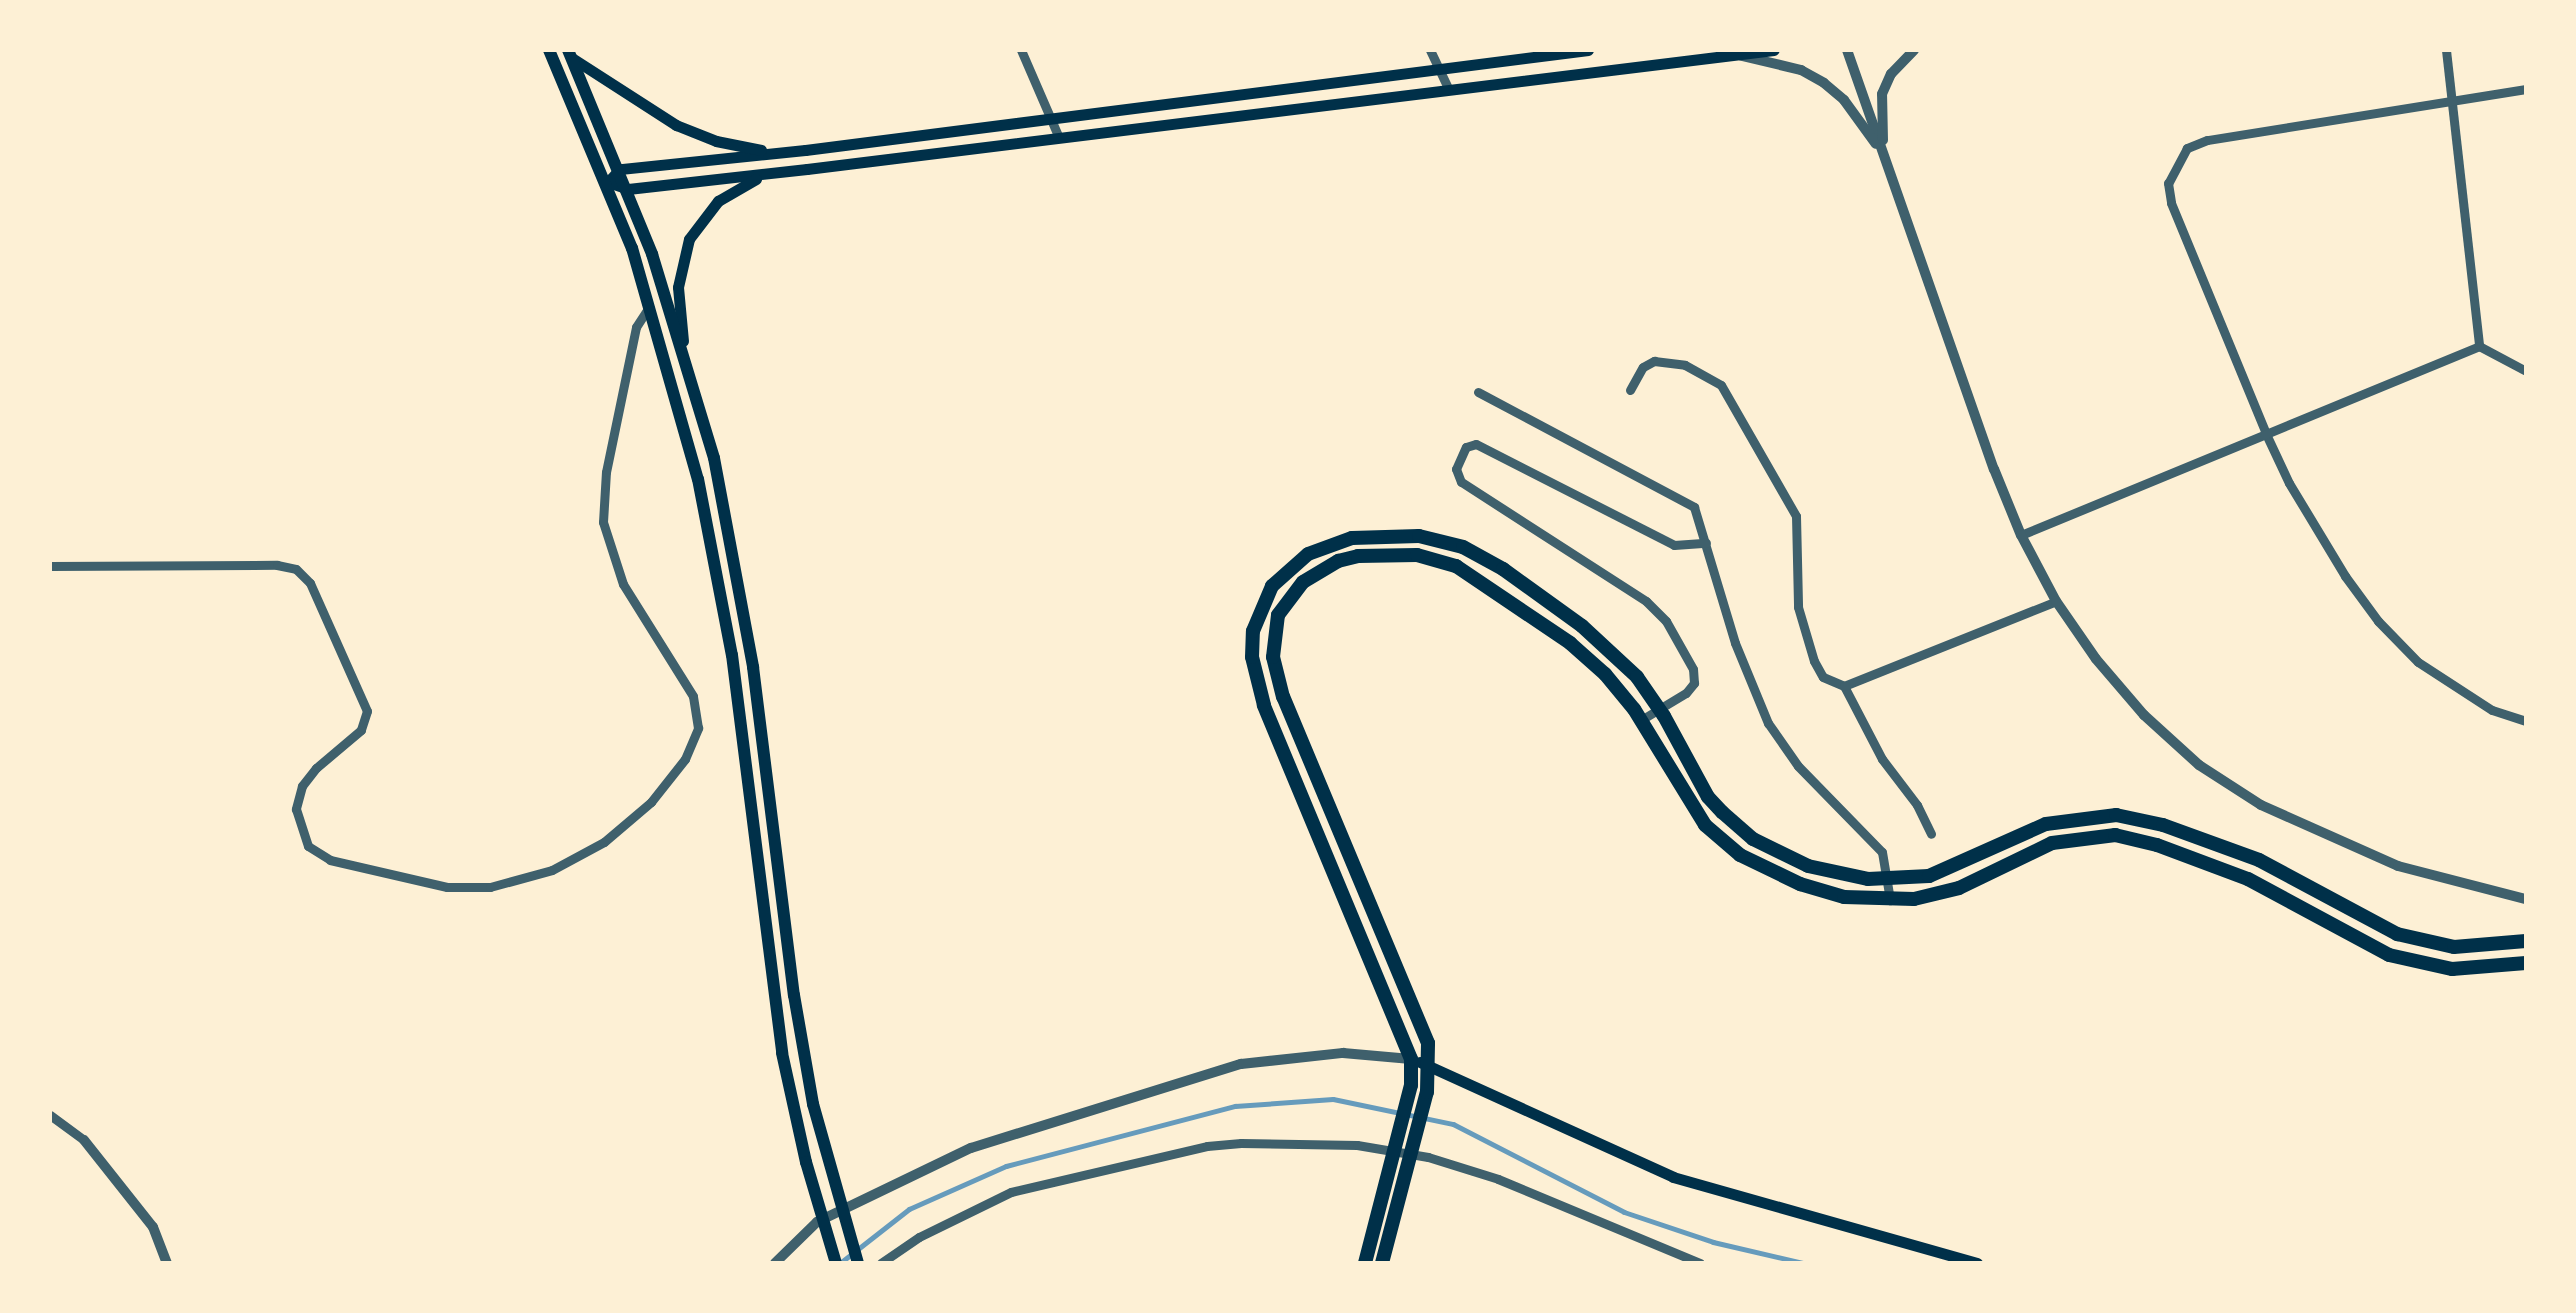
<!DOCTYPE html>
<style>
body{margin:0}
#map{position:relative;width:2576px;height:1313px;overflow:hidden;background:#fdf0d5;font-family:"Noto Serif",serif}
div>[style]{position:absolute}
.stream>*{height:5px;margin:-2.5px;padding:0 2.5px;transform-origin:2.5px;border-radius:2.5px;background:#669bbc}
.minor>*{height:9px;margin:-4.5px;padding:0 4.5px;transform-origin:4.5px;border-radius:4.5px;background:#3f606c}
.tertiary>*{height:10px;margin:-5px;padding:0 5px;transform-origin:5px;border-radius:5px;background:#3f606c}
.secondary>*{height:11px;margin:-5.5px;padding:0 5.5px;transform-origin:5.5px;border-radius:5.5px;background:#003049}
.primary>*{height:12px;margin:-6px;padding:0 6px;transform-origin:6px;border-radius:6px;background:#003049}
.trunk>*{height:14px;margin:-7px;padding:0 7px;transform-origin:7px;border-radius:7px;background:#003049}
span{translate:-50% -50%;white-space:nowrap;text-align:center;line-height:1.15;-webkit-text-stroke:8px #fdf0d5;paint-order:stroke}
.frame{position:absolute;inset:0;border:52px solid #fdf0d5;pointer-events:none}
</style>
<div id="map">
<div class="stream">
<div style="left:840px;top:1263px;width:88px;rotate:-38deg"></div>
<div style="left:909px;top:1209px;width:106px;rotate:-23.9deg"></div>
<div style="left:1006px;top:1166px;width:237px;rotate:-14.7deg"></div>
<div style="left:1235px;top:1106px;width:98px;rotate:-4.1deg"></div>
<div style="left:1333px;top:1099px;width:123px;rotate:11.8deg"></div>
<div style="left:1453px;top:1124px;width:192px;rotate:27.2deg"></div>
<div style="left:1624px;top:1212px;width:94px;rotate:18.6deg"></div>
<div style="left:1713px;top:1242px;width:92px;rotate:13.1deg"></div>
</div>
<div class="minor">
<div style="left:1021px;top:50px;width:96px;rotate:66.6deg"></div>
<div style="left:1430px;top:50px;width:44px;rotate:64.6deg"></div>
<div style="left:2446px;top:50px;width:298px;rotate:83.6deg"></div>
<div style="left:2479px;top:346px;width:53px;rotate:28deg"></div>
<div style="left:2526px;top:89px;width:323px;rotate:170.9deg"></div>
<div style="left:2207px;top:140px;width:22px;rotate:158deg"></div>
<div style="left:2187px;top:148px;width:40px;rotate:118deg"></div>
<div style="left:2168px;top:183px;width:20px;rotate:81deg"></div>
<div style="left:2171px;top:203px;width:250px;rotate:67.6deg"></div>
<div style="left:2266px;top:434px;width:54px;rotate:64.9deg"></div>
<div style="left:2289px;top:483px;width:109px;rotate:58.9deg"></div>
<div style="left:2345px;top:576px;width:56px;rotate:53.7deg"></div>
<div style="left:2378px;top:621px;width:57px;rotate:45.7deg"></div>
<div style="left:2418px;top:662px;width:88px;rotate:33deg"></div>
<div style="left:2492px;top:710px;width:36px;rotate:18deg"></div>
<div style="left:1630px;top:390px;width:26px;rotate:-61deg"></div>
<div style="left:1643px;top:367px;width:13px;rotate:-29deg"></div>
<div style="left:1654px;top:361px;width:31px;rotate:7deg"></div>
<div style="left:1685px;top:365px;width:41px;rotate:29.1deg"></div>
<div style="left:1721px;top:385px;width:151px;rotate:60.2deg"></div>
<div style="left:1796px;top:516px;width:91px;rotate:88.7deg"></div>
<div style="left:1798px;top:607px;width:56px;rotate:73.5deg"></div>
<div style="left:1814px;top:661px;width:18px;rotate:61deg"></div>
<div style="left:1823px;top:677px;width:23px;rotate:23deg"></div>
<div style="left:1844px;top:686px;width:82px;rotate:62.5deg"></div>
<div style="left:1882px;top:759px;width:58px;rotate:52.7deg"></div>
<div style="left:1917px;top:805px;width:32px;rotate:64deg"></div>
<div style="left:1478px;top:392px;width:245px;rotate:28deg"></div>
<div style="left:1694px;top:507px;width:142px;rotate:73.2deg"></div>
<div style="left:1735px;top:643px;width:87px;rotate:67.6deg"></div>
<div style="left:1768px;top:723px;width:52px;rotate:55.1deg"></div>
<div style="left:1798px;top:766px;width:120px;rotate:45.7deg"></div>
<div style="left:1882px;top:852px;width:49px;rotate:80.5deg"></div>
<div style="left:2021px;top:535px;width:495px;rotate:-22.4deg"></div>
<div style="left:50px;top:566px;width:227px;rotate:-0.3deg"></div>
<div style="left:277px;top:565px;width:19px;rotate:12deg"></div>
<div style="left:296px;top:569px;width:20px;rotate:45deg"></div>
<div style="left:310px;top:583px;width:140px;rotate:66deg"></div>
<div style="left:367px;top:711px;width:20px;rotate:108deg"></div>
<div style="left:361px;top:730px;width:59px;rotate:139.8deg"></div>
<div style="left:316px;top:768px;width:23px;rotate:128deg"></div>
<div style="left:302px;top:786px;width:24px;rotate:105deg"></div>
<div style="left:296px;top:809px;width:39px;rotate:72deg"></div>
<div style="left:308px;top:846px;width:26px;rotate:32deg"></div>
<div style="left:330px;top:860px;width:120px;rotate:13deg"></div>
<div style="left:447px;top:887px;width:43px"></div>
<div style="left:490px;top:887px;width:64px;rotate:-15.3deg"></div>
<div style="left:552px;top:870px;width:59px;rotate:-28.3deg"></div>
<div style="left:604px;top:842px;width:62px;rotate:-40.4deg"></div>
<div style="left:651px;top:802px;width:55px;rotate:-51.7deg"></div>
<div style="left:685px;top:759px;width:34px;rotate:-67deg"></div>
<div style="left:698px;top:728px;width:32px;rotate:-99deg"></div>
<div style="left:693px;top:696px;width:132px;rotate:-122deg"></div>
<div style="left:623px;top:584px;width:65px;rotate:-107.9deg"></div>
<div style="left:603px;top:522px;width:50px;rotate:-86.6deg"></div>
<div style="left:606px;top:472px;width:148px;rotate:-78.3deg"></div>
<div style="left:636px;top:327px;width:24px;rotate:-57deg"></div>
<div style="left:1844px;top:686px;width:228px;rotate:-21.8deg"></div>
<div style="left:1641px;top:720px;width:52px;rotate:-31deg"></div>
<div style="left:1686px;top:693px;width:13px;rotate:-51deg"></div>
<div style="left:1694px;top:683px;width:14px;rotate:-94deg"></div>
<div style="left:1693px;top:669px;width:55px;rotate:-119.4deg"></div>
<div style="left:1666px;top:621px;width:28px;rotate:-135deg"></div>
<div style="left:1646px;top:601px;width:220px;rotate:-147.2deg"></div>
<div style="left:1461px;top:482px;width:14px;rotate:-111deg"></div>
<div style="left:1456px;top:469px;width:24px;rotate:-66deg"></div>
<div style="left:1466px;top:447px;width:10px;rotate:-17deg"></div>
<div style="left:1476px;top:444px;width:222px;rotate:27deg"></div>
<div style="left:1674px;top:545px;width:32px;rotate:-4deg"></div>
<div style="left:50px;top:1115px;width:42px;rotate:36.3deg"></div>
<div style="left:881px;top:1263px;width:46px;rotate:-34.4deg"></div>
<div style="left:919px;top:1237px;width:102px;rotate:-26.1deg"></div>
<div style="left:1011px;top:1192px;width:201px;rotate:-13.2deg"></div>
<div style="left:1207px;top:1146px;width:34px;rotate:-5deg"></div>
<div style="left:1241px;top:1143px;width:116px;rotate:1deg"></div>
<div style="left:1357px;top:1145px;width:72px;rotate:9.6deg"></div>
<div style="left:1428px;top:1157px;width:73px;rotate:17.4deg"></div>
<div style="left:1498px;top:1179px;width:219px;rotate:22.6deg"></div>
</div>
<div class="tertiary">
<div style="left:1847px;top:50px;width:444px;rotate:70.7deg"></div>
<div style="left:1994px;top:469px;width:71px;rotate:67.8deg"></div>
<div style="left:2021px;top:535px;width:75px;rotate:62.1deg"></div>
<div style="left:2056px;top:601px;width:70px;rotate:55.4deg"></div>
<div style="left:2096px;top:659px;width:74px;rotate:49.4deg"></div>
<div style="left:2144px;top:715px;width:74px;rotate:42.3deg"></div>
<div style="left:2199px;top:765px;width:74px;rotate:32.8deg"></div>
<div style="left:2261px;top:805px;width:150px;rotate:24deg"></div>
<div style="left:2398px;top:866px;width:132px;rotate:14.5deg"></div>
<div style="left:1742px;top:56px;width:61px;rotate:13.3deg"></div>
<div style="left:1801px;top:70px;width:26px;rotate:29deg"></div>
<div style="left:1824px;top:83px;width:26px;rotate:40deg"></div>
<div style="left:1844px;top:100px;width:54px;rotate:54deg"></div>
<div style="left:1883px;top:140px;width:46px;rotate:-91.2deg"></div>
<div style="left:1882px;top:94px;width:22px;rotate:-66deg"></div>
<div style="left:1891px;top:74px;width:33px;rotate:-46deg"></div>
<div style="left:84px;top:1140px;width:111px;rotate:51.6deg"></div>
<div style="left:153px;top:1227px;width:39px;rotate:69deg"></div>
<div style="left:775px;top:1263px;width:59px;rotate:-44.3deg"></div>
<div style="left:817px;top:1222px;width:171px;rotate:-25.7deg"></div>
<div style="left:971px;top:1148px;width:283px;rotate:-17.3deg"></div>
<div style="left:1241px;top:1064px;width:103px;rotate:-6.2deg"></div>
<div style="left:1343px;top:1053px;width:68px;rotate:5deg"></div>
</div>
<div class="secondary">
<div style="left:1588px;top:50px;width:789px;rotate:172.72deg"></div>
<div style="left:805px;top:150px;width:186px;rotate:174.1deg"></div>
<div style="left:620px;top:169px;width:18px;rotate:133deg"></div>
<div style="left:608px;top:182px;width:21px;rotate:19deg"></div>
<div style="left:628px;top:189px;width:180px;rotate:-6.4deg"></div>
<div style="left:807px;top:169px;width:974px;rotate:-7.02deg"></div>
<div style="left:572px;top:58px;width:124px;rotate:32.8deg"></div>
<div style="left:676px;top:125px;width:43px;rotate:21.8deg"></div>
<div style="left:716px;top:141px;width:46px;rotate:11.3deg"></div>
<div style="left:683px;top:341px;width:54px;rotate:-95.3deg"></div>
<div style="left:678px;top:287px;width:49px;rotate:-77.1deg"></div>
<div style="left:689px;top:239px;width:48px;rotate:-52.7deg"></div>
<div style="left:718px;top:201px;width:44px;rotate:-30.1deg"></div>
<div style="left:1420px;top:1062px;width:278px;rotate:24.4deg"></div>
<div style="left:1673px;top:1177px;width:316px;rotate:15.8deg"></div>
</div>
<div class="primary">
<div style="left:549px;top:50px;width:215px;rotate:67.3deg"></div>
<div style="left:632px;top:248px;width:240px;rotate:74.1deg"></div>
<div style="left:698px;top:479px;width:179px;rotate:79.1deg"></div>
<div style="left:732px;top:655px;width:401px;rotate:82.8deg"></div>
<div style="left:782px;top:1053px;width:112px;rotate:77.6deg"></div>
<div style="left:806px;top:1162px;width:105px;rotate:73.5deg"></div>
<div style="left:568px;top:50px;width:221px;rotate:67.6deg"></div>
<div style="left:652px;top:254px;width:213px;rotate:73.1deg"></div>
<div style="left:714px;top:458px;width:213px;rotate:79.4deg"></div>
<div style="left:753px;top:667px;width:331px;rotate:82.9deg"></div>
<div style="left:794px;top:995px;width:111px;rotate:80.1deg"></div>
<div style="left:813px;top:1104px;width:165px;rotate:74.2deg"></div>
</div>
<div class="trunk">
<div style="left:1365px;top:1263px;width:184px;rotate:-75.5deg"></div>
<div style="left:1411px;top:1085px;width:26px;rotate:-90deg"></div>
<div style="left:1411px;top:1059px;width:383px;rotate:-112.6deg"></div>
<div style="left:1264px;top:705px;width:49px;rotate:-104deg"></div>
<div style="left:1252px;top:657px;width:26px;rotate:-88deg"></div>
<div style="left:1253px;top:631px;width:49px;rotate:-67.1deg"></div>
<div style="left:1272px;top:586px;width:48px;rotate:-41.6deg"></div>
<div style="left:1308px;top:554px;width:47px;rotate:-20deg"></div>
<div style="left:1352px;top:538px;width:67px;rotate:-1.7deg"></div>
<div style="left:1419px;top:536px;width:45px;rotate:14deg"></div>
<div style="left:1463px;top:547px;width:46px;rotate:28.8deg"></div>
<div style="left:1503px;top:569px;width:97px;rotate:35.8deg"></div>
<div style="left:1582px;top:626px;width:75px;rotate:42.8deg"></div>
<div style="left:1637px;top:677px;width:47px;rotate:55.3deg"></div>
<div style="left:1664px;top:716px;width:92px;rotate:61.5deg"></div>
<div style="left:1708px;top:797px;width:21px;rotate:47deg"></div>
<div style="left:1722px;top:812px;width:41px;rotate:41.1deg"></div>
<div style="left:1753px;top:839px;width:61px;rotate:26.1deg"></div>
<div style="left:1808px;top:866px;width:61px;rotate:12.2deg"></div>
<div style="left:1868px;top:879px;width:61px;rotate:-2.8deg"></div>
<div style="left:1929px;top:876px;width:128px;rotate:-24deg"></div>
<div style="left:2046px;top:824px;width:71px;rotate:-7.3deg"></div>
<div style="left:2116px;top:815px;width:48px;rotate:12deg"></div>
<div style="left:2163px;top:825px;width:102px;rotate:20deg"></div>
<div style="left:2259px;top:860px;width:157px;rotate:28.2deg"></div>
<div style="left:2397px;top:934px;width:58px;rotate:12.8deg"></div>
<div style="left:2454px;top:947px;width:72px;rotate:-4.8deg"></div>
<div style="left:1382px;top:1263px;width:177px;rotate:-75.3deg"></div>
<div style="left:1427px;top:1092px;width:49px;rotate:-88.8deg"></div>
<div style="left:1428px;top:1043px;width:375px;rotate:-112.7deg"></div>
<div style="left:1283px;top:697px;width:41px;rotate:-104deg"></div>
<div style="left:1273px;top:657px;width:42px;rotate:-83.2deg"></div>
<div style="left:1278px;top:615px;width:41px;rotate:-52.9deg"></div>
<div style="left:1303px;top:582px;width:41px;rotate:-31deg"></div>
<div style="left:1338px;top:561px;width:21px;rotate:-14deg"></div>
<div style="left:1358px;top:556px;width:59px;rotate:-1deg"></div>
<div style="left:1417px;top:555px;width:41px;rotate:15.8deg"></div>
<div style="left:1456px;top:566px;width:138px;rotate:34deg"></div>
<div style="left:1570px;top:643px;width:47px;rotate:41.5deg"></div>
<div style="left:1605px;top:674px;width:45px;rotate:50.4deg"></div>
<div style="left:1634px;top:709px;width:136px;rotate:58.5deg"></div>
<div style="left:1705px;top:825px;width:46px;rotate:40.6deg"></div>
<div style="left:1740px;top:855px;width:67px;rotate:25.8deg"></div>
<div style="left:1800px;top:884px;width:46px;rotate:16.5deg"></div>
<div style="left:1844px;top:897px;width:70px;rotate:1.6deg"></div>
<div style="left:1914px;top:899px;width:46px;rotate:-13.7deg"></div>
<div style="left:1959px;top:888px;width:103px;rotate:-25.8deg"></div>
<div style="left:2052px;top:843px;width:64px;rotate:-7.2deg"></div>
<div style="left:2115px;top:835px;width:43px;rotate:13.4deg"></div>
<div style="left:2157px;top:845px;width:97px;rotate:20.5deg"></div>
<div style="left:2248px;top:879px;width:160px;rotate:28.3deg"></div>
<div style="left:2389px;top:955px;width:65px;rotate:12.5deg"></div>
<div style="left:2452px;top:969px;width:74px;rotate:-4.6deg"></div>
</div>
<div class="frame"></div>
</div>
